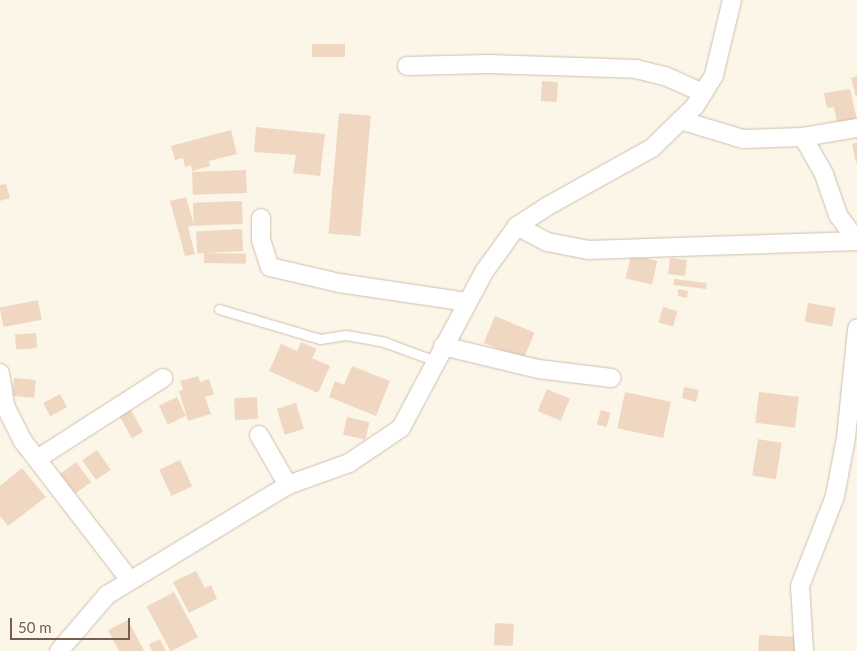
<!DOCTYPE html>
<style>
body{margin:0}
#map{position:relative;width:857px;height:651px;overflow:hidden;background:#fcf6e9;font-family:Lato,sans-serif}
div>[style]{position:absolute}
.building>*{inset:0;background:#f0d7c1;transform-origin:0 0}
.roads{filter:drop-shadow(0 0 1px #cebfaf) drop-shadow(0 0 1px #cebfaf)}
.service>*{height:9px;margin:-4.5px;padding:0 4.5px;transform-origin:4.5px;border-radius:4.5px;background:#fff}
.minor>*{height:18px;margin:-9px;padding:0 9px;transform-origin:9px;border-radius:9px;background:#fff}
span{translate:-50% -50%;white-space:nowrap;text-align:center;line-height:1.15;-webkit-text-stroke:4.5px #fefaef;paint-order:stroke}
.scale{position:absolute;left:10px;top:618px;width:120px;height:22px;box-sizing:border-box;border:2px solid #765e4d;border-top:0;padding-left:6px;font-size:15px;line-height:18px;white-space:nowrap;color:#765e4d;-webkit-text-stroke:4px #fefaef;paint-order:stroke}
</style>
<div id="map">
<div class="building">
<div style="left:345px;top:44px;width:13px;height:33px;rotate:90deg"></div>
<div style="clip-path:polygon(857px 76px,857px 96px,856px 97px,851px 78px)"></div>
<div style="left:542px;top:81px;width:16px;height:20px;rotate:4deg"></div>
<div style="clip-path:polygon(850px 89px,857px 120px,837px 123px,834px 107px,827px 108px,824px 93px)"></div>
<div style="left:339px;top:113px;width:32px;height:121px;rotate:5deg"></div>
<div style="clip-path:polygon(256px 127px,325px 134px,320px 176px,293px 173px,296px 155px,254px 152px)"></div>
<div style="clip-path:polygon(231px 130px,237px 154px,209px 161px,210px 166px,192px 171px,191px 165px,185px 167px,183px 158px,175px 160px,171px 146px)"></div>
<div style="clip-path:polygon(857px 142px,857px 163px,856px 163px,852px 144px)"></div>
<div style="left:246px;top:170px;width:23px;height:54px;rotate:88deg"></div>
<div style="clip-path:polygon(6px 184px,10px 198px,0 201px,0 185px)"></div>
<div style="clip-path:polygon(186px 197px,194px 225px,188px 227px,195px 254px,185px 256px,170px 201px)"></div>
<div style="left:242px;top:201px;width:23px;height:49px;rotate:88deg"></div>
<div style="left:242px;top:229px;width:22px;height:46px;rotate:87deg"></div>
<div style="left:204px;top:253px;width:42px;height:10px;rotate:1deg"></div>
<div style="left:631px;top:255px;width:27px;height:24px;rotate:13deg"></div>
<div style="left:670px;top:258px;width:17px;height:16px;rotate:7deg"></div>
<div style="left:674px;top:279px;width:33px;height:6px;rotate:7deg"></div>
<div style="clip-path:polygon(678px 289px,688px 291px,687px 298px,678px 296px)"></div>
<div style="left:38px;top:300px;width:20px;height:39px;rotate:79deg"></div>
<div style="left:808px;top:303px;width:28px;height:19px;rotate:10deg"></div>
<div style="left:663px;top:307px;width:15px;height:16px;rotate:16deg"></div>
<div style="left:495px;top:316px;width:43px;height:29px;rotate:23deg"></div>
<div style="left:36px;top:333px;width:15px;height:21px;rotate:86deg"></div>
<div style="clip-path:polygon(301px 342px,317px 349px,312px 358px,330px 366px,318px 393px,269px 371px,281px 344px,297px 351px)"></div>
<div style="clip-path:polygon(352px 366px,390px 381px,376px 416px,329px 397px,335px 381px,344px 385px)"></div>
<div style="clip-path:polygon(198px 376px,200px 382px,209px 379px,214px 394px,205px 397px,211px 414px,188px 421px,179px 391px,183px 390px,180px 381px)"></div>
<div style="left:14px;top:378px;width:22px;height:18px;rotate:5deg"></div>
<div style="clip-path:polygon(684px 387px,699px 390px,696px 402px,682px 398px)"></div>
<div style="left:547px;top:389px;width:25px;height:24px;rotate:23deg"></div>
<div style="left:625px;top:392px;width:47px;height:37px;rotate:12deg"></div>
<div style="left:759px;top:392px;width:40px;height:31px;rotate:7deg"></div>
<div style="left:60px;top:394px;width:15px;height:19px;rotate:62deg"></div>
<div style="left:177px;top:397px;width:21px;height:20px;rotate:65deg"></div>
<div style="left:257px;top:397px;width:22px;height:23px;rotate:87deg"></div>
<div style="left:296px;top:403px;width:27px;height:20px;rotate:73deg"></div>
<div style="left:131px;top:410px;width:25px;height:13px;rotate:61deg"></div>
<div style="left:601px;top:410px;width:10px;height:15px;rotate:17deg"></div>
<div style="left:347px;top:417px;width:23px;height:18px;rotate:13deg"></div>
<div style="left:758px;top:439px;width:24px;height:37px;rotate:9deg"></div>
<div style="left:97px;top:450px;width:24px;height:18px;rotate:55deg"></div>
<div style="left:180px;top:460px;width:29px;height:23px;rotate:65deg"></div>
<div style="left:76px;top:462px;width:25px;height:21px;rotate:53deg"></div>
<div style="clip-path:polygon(22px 468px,46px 497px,8px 526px,0 516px,0 486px)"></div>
<div style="clip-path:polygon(196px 571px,205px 588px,211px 585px,217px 599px,189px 613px,173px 582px)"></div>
<div style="left:174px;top:592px;width:51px;height:31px;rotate:62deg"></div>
<div style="clip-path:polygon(128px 620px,144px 651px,119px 651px,108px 630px)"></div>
<div style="left:495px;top:623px;width:19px;height:22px;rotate:3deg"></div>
<div style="left:759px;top:635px;width:39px;height:16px;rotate:3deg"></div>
<div style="clip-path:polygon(160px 639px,166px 651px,152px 651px,149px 644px)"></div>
</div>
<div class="roads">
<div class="service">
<div style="left:219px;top:309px;width:105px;rotate:16.5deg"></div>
<div style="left:320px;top:339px;width:26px;rotate:-9deg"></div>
<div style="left:346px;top:335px;width:39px;rotate:10deg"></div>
<div style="left:384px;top:342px;width:55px;rotate:20.1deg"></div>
</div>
<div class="minor">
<div style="left:407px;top:66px;width:82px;rotate:-1.4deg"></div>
<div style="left:489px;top:64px;width:147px;rotate:1.9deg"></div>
<div style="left:636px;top:69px;width:30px;rotate:14deg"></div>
<div style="left:665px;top:76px;width:42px;rotate:24.1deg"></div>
<div style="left:683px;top:121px;width:63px;rotate:16.7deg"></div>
<div style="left:743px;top:139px;width:60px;rotate:-1.9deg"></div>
<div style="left:803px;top:137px;width:55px;rotate:-9.5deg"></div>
<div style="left:803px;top:137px;width:43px;rotate:60.4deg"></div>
<div style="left:824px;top:174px;width:43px;rotate:71.1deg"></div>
<div style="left:838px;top:215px;width:32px;rotate:54deg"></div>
<div style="left:261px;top:218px;width:22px;rotate:90deg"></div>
<div style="left:261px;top:240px;width:28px;rotate:72deg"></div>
<div style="left:270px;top:267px;width:71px;rotate:13.1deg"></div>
<div style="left:339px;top:283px;width:129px;rotate:8.4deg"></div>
<div style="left:517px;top:226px;width:34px;rotate:28deg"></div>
<div style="left:547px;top:242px;width:43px;rotate:10.8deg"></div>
<div style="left:589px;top:250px;width:268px;rotate:-1.9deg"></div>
<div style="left:443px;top:346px;width:98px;rotate:13.6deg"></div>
<div style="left:538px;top:369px;width:74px;rotate:7deg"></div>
<div style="left:0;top:373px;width:33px;rotate:81deg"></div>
<div style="left:5px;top:406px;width:38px;rotate:63deg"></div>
<div style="left:22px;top:440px;width:177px;rotate:52.4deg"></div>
<div style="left:259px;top:435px;width:58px;rotate:59.9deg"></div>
<div style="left:37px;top:459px;width:150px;rotate:-32.7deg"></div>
<div style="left:59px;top:651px;width:74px;rotate:-49.4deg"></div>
<div style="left:107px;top:595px;width:212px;rotate:-31.3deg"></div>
<div style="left:288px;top:485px;width:65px;rotate:-19.8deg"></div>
<div style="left:349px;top:463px;width:63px;rotate:-33.9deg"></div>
<div style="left:401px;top:428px;width:177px;rotate:-62deg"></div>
<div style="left:484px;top:272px;width:57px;rotate:-54.3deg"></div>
<div style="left:517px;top:226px;width:35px;rotate:-33deg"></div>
<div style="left:546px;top:207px;width:121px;rotate:-29.1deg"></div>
<div style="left:652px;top:148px;width:60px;rotate:-44.3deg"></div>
<div style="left:695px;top:106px;width:36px;rotate:-58deg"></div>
<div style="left:714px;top:75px;width:77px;rotate:-76.5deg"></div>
<div style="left:804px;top:651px;width:65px;rotate:-93.5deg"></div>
<div style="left:800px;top:586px;width:97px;rotate:-68.7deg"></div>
<div style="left:835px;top:496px;width:59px;rotate:-79.3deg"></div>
<div style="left:846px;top:438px;width:110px;rotate:-84.2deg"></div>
</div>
</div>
<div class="scale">50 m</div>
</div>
